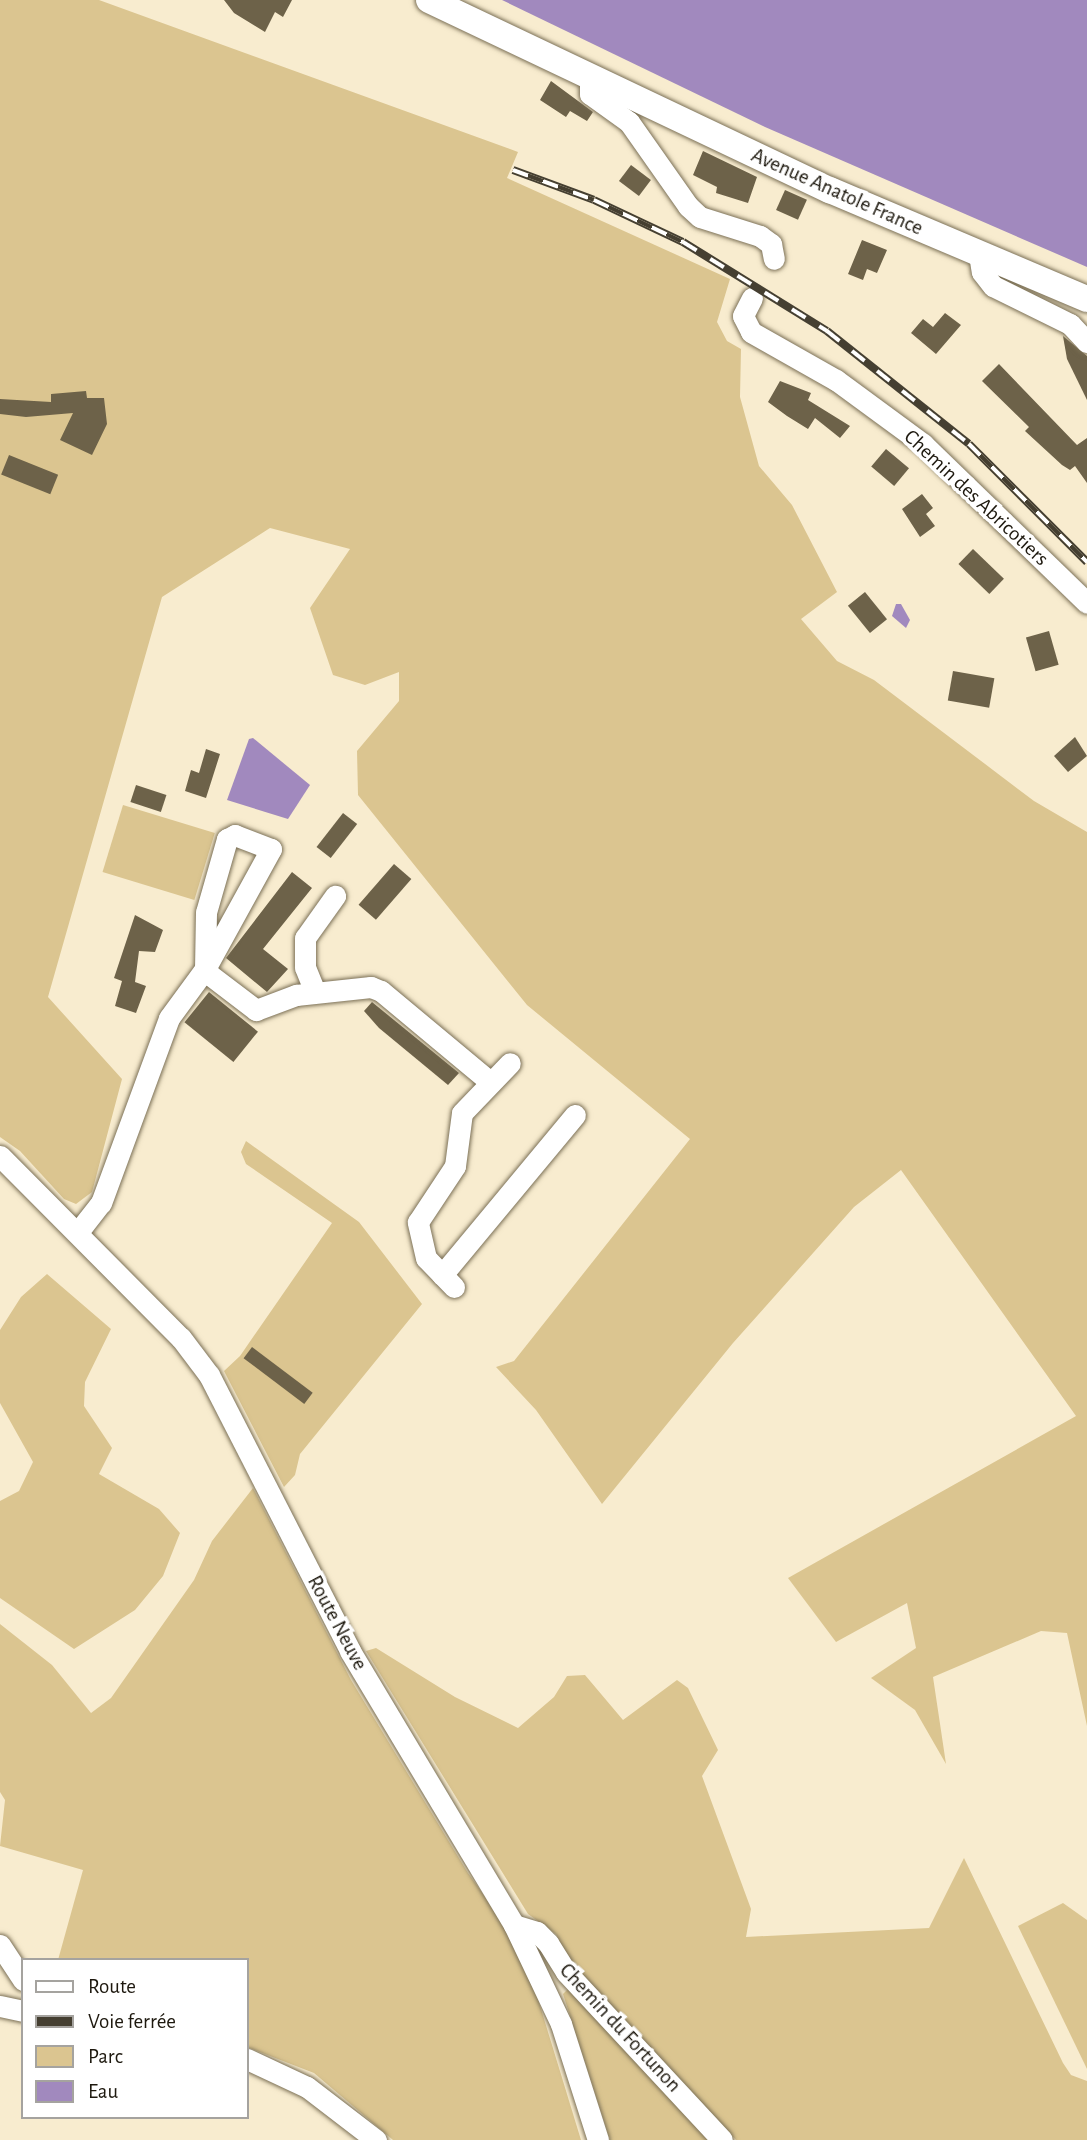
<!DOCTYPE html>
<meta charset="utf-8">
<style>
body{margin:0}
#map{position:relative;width:1087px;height:2140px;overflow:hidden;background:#f8eccf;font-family:"Alegreya Sans",sans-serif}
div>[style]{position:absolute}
.green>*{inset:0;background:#dbc590;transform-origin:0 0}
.water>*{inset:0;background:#a189be}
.building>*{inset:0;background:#6d6249;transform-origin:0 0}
.roads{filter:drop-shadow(0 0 2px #7b7056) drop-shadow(0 0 2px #7b7056)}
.minor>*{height:21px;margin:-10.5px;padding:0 10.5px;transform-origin:10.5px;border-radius:10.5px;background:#fff}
.major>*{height:26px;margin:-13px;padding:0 13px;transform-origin:13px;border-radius:13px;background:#fff}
.rail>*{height:8px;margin-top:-4px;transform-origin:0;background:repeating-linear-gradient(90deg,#fff 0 16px,#453f31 0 32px);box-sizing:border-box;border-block:2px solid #453f31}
span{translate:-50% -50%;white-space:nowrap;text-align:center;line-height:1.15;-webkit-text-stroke:7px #fff;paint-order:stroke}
.street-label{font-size:21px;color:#1d180e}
.legend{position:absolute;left:21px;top:1958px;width:228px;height:161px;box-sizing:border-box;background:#fff;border:2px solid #a5a39f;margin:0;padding:9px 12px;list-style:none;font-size:21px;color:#1d180e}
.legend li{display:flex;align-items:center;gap:14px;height:35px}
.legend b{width:35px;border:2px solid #a5a39f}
</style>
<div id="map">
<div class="green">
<div style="clip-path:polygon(0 0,99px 0,518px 152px,507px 178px,730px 279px,717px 322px,727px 341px,741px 349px,740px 397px,759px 466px,792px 505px,837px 592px,801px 619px,837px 661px,874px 680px,1034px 801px,1087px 832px,1087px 1726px,1067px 1633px,1041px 1631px,933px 1677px,946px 1764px,915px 1710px,871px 1678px,916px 1648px,907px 1603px,836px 1642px,788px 1578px,1076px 1416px,901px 1170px,854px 1207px,733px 1343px,602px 1504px,536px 1410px,496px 1367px,514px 1361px,690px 1139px,527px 1005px,358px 795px,357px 751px,399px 701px,399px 672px,365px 685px,333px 675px,310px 608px,350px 549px,270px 528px,162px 597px,48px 997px,122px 1079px,92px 1192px,76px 1204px,64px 1199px,20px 1151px,0 1137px)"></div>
<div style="left:123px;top:805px;width:96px;height:70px;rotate:17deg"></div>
<div style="clip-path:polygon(246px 1141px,359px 1222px,422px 1304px,300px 1454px,295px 1475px,284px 1487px,224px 1371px,240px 1356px,332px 1223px,246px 1164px,241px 1152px)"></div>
<div style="clip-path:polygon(47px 1274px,111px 1329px,85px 1382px,84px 1406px,112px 1448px,99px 1474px,159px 1509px,180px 1533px,163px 1576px,135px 1610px,74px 1649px,0 1598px,0 1501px,19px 1491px,33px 1462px,0 1403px,0 1330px,21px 1297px)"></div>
<div style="clip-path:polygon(253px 1488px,351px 1680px,468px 1873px,503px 1922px,537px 1996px,581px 2140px,393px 2140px,314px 2073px,247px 2047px,247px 1960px,58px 1960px,83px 1870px,0 1846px,5px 1800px,0 1792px,0 1624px,52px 1665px,91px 1713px,111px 1698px,194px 1580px,212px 1541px)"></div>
<div style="clip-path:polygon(376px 1648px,455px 1697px,518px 1728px,554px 1697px,567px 1676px,585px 1675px,623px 1720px,677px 1680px,688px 1688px,718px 1750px,702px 1776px,751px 1909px,746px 1937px,929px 1928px,964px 1858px,1063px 2063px,1071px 2075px,1087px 2081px,1087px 2140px,736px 2140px,572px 1966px,556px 1934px,528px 1914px,366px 1651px)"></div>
<div style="clip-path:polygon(1063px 1903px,1087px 1920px,1087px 2069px,1018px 1926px)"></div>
<div style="clip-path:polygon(569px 1988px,712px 2140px,610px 2140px,563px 1994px)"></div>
</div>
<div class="water">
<div style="clip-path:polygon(502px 0,1087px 0,1087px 267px,765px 127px)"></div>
<div style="clip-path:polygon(896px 604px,901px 604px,910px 620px,906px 628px,892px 616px)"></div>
<div style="clip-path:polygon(253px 738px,310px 785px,288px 819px,227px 800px,249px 739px)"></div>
</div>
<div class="building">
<div style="clip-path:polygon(224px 0,292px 0,283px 17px,275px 12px,265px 32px,234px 13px)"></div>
<div style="clip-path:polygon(551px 81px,593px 112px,587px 121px,570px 111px,566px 117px,540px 100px)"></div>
<div style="clip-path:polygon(703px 151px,757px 177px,748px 203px,716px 193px,717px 187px,693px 175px)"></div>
<div style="left:631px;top:165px;width:25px;height:20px;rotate:37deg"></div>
<div style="left:785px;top:190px;width:24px;height:22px;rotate:24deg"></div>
<div style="clip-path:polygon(862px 240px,887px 250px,877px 273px,867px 269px,863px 280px,848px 274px)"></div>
<div style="clip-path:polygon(945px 313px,961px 325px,936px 354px,911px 333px,923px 319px,933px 327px)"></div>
<div style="clip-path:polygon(1063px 336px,1087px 356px,1087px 400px,1067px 359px)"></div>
<div style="clip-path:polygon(999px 364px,1077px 445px,1087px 438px,1087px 483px,1075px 466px,1070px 470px,1062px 465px,1025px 431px,1029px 427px,982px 381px)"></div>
<div style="clip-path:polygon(780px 381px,811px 393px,808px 400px,850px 426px,840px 438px,815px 418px,808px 429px,787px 416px,768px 402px)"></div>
<div style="clip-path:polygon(86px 391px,87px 398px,104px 398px,107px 424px,92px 455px,60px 440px,73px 413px,26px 417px,0 414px,0 399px,51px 402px,51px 394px)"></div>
<div style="left:886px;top:449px;width:30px;height:23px;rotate:40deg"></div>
<div style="left:9px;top:455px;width:53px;height:21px;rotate:22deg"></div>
<div style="clip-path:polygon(922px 494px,933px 508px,926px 514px,935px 526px,920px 537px,902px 509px)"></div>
<div style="left:973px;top:549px;width:43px;height:21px;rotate:44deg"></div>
<div style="left:865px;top:592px;width:35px;height:22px;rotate:51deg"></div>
<div style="left:1049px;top:631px;width:35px;height:24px;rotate:74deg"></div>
<div style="left:953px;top:671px;width:42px;height:30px;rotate:10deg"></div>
<div style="clip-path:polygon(1075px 737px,1087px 756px,1068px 772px,1054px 756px)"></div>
<div style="clip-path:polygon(206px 749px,220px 754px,206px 798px,185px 791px,191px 770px,199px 773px)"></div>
<div style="left:136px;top:785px;width:32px;height:18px;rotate:18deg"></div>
<div style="left:343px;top:813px;width:18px;height:43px;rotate:38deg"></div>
<div style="left:394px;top:864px;width:23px;height:54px;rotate:41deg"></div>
<div style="clip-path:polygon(292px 872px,312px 888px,263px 949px,288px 969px,267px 992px,226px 958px)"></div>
<div style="clip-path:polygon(135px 915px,163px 930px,155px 952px,139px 951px,135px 982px,146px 986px,136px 1013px,115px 1006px,122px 981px,114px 978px)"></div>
<div style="left:209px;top:992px;width:63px;height:39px;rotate:39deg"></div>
<div style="clip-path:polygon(372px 1002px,459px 1073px,448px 1085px,379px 1028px,364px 1011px)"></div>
<div style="left:252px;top:1347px;width:76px;height:14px;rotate:37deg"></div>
</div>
<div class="roads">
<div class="minor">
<div style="left:590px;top:76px;width:18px;rotate:90deg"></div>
<div style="left:590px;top:94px;width:48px;rotate:35.7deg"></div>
<div style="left:629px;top:122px;width:103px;rotate:54.9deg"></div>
<div style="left:688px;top:206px;width:16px;rotate:43deg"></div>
<div style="left:700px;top:217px;width:63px;rotate:17.6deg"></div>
<div style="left:760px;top:236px;width:14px;rotate:36deg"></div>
<div style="left:771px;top:244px;width:15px;rotate:79deg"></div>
<div style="left:979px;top:254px;width:18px;rotate:81deg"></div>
<div style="left:982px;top:272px;width:18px;rotate:52deg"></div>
<div style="left:993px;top:286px;width:86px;rotate:26.3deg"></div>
<div style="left:1070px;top:324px;width:25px;rotate:47deg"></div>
<div style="left:752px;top:298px;width:20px;rotate:117deg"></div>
<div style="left:743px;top:316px;width:18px;rotate:63deg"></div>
<div style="left:751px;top:332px;width:98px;rotate:29.5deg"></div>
<div style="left:836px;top:380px;width:108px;rotate:36.3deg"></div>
<div style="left:923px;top:444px;width:228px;rotate:44.1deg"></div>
<div style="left:315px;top:992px;width:27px;rotate:-112deg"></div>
<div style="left:305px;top:967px;width:29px;rotate:-90deg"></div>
<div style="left:305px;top:938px;width:52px;rotate:-54.5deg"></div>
<div style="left:0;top:1156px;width:257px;rotate:45.2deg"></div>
<div style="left:181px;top:1338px;width:46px;rotate:52.9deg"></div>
<div style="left:209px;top:1375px;width:310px;rotate:62.9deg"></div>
<div style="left:350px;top:1651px;width:319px;rotate:59.1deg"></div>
<div style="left:514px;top:1925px;width:110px;rotate:64.6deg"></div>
<div style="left:561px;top:2024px;width:122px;rotate:72.3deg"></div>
<div style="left:78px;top:1232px;width:37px;rotate:-52deg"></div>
<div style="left:101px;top:1203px;width:197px;rotate:-69.8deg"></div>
<div style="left:169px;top:1018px;width:61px;rotate:-53.7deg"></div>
<div style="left:205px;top:969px;width:137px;rotate:-61.2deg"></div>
<div style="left:271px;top:849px;width:39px;rotate:-159deg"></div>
<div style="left:235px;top:835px;width:9px;rotate:153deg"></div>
<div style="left:227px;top:839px;width:76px;rotate:106deg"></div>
<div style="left:206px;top:912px;width:57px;rotate:91deg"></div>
<div style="left:205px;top:969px;width:8px;rotate:50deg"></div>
<div style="left:210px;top:975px;width:58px;rotate:37.3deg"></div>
<div style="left:256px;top:1010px;width:43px;rotate:-20.6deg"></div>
<div style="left:296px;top:995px;width:75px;rotate:-6.1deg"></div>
<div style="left:371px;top:987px;width:11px;rotate:22deg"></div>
<div style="left:381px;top:991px;width:141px;rotate:39.8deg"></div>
<div style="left:442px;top:1275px;width:208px;rotate:-50.3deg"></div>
<div style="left:454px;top:1287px;width:40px;rotate:-134deg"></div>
<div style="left:426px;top:1258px;width:37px;rotate:-103deg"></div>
<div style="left:418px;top:1222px;width:67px;rotate:-56.5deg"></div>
<div style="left:455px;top:1166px;width:53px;rotate:-82.5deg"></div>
<div style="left:462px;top:1113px;width:69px;rotate:-46.2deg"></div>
<div style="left:514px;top:1925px;width:24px;rotate:17deg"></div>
<div style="left:537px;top:1932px;width:16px;rotate:45deg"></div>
<div style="left:548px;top:1943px;width:34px;rotate:58deg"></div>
<div style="left:566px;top:1972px;width:229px;rotate:47.1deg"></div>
<div style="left:0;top:1945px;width:42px;rotate:56.7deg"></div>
<div style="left:0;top:2006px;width:24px;rotate:12deg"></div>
<div style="left:247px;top:2059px;width:66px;rotate:25deg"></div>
<div style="left:307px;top:2087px;width:87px;rotate:37.5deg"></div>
</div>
<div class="major">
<div style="left:429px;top:0;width:444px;rotate:25.4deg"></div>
<div style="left:830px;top:190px;width:279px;rotate:23deg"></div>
</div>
</div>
<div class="rail">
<div style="left:513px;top:170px;width:86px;rotate:20.3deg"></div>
<div style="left:594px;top:200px;width:98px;rotate:25.3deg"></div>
<div style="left:683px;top:242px;width:169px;rotate:31.7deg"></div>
<div style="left:827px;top:331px;width:181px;rotate:38.5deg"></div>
<div style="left:969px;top:444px;width:167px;rotate:45deg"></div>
</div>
<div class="street-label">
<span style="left:837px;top:192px;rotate:24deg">Avenue Anatole France</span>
<span style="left:976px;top:498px;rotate:43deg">Chemin des Abricotiers</span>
<span style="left:337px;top:1623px;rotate:62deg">Route Neuve</span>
<span style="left:620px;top:2028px;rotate:47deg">Chemin du Fortunon</span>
</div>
<ul class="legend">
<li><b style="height:9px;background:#fff"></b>Route</li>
<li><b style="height:9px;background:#453f31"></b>Voie ferrée</li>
<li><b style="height:19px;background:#dbc590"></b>Parc</li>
<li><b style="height:19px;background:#a189be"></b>Eau</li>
</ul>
</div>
